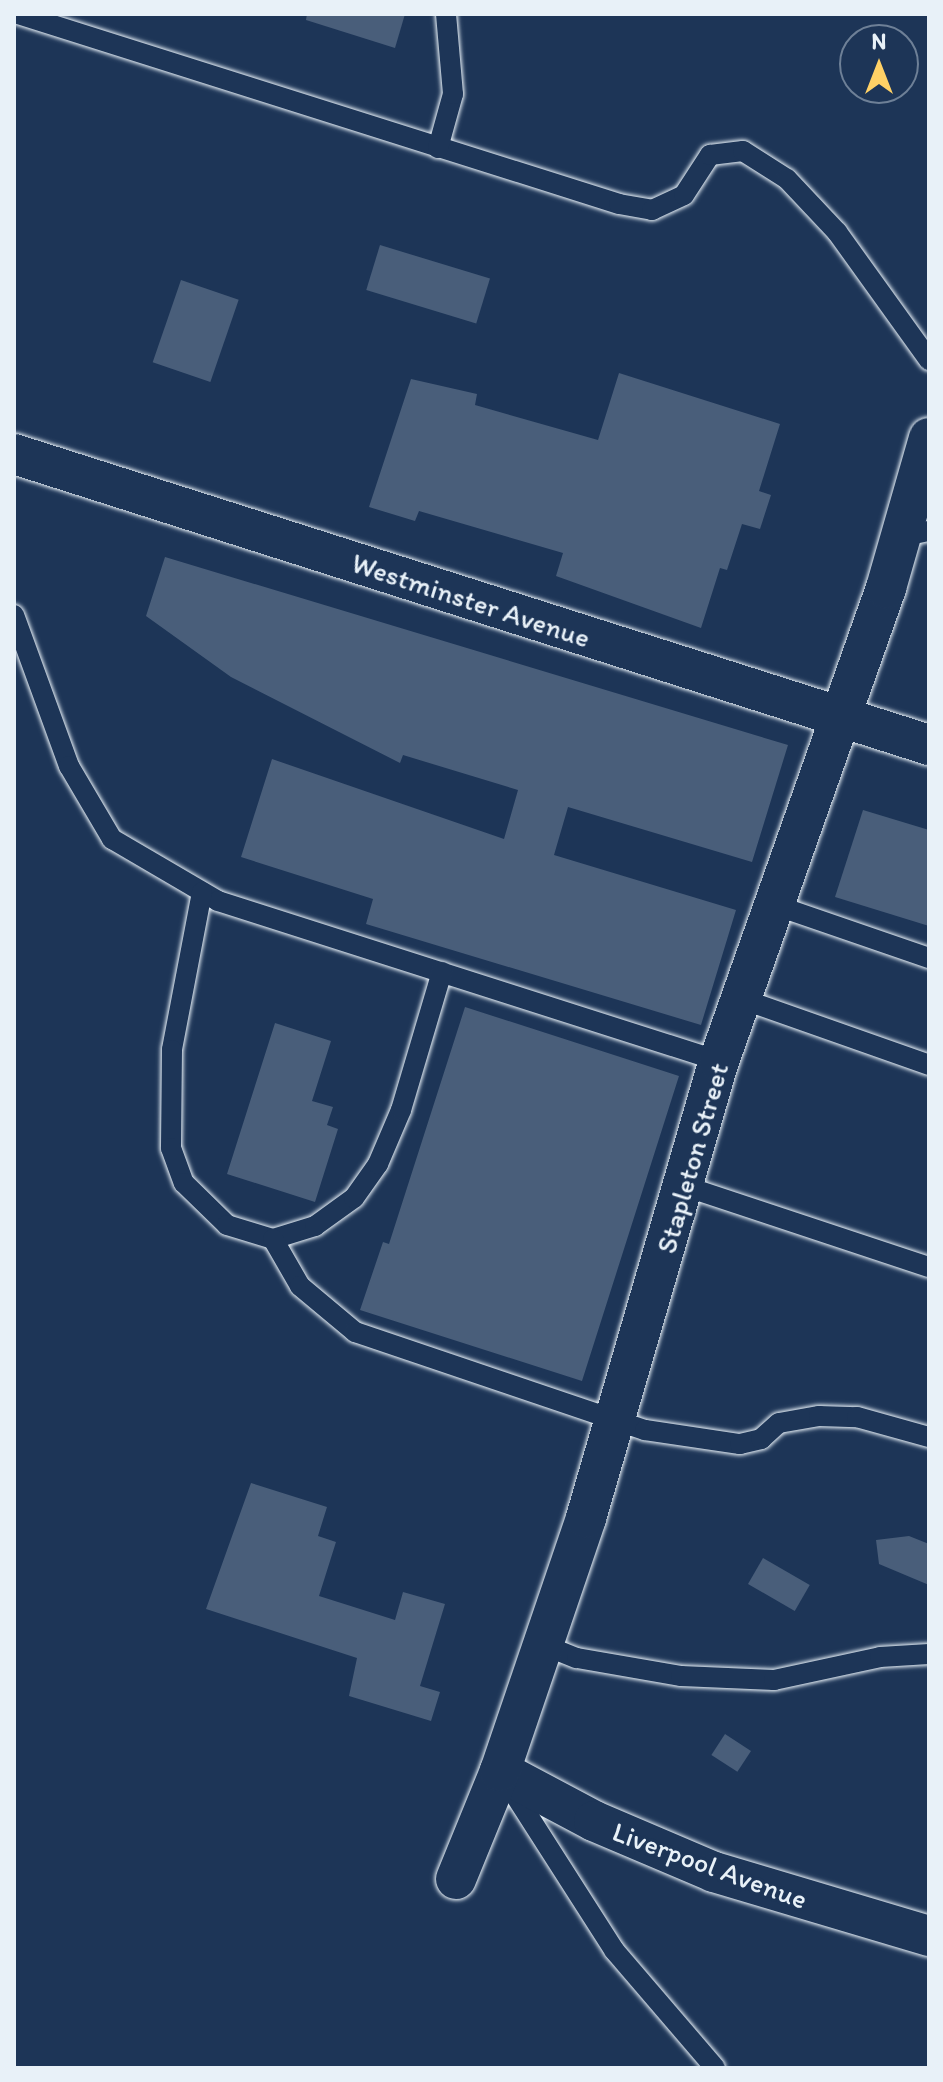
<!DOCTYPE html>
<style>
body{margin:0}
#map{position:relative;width:943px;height:2082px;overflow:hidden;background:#1d3557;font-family:Itim,sans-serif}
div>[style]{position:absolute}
.building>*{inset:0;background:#495e7a;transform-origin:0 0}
.roads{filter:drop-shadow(0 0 2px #e8f1f8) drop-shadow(0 0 2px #e8f1f8)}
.service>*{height:20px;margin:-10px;padding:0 10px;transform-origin:10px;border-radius:10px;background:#1d3557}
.minor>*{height:40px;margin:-20px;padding:0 20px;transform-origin:20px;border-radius:20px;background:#1d3557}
span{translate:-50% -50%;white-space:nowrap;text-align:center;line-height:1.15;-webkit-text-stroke:6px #1d3557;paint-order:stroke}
.street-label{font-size:28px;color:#e8f1f8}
.frame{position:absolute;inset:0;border:16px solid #e8f1f8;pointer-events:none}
.north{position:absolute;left:839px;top:24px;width:80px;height:80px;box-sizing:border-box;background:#1d3557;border:2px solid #6e8097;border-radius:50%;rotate:0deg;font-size:22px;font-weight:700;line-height:32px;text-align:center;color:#e8f1f8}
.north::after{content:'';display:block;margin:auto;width:28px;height:36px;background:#ffd166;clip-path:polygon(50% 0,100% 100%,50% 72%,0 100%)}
</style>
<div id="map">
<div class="building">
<div style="clip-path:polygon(307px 14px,405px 14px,395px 48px,306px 20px)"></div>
<div style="left:380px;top:245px;width:115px;height:47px;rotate:17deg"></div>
<div style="left:181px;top:280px;width:61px;height:87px;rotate:19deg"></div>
<div style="clip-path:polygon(619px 373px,780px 424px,759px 491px,771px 495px,760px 529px,742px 524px,727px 570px,720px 568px,701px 628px,556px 576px,563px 553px,419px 511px,415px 521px,369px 507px,411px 379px,477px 394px,475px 405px,598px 440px)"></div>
<div style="clip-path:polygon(165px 557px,788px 745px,752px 862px,568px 807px,554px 855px,736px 910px,701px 1025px,366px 924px,373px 899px,241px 857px,272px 759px,504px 839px,518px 790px,403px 755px,400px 763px,231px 677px,146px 616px)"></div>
<div style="clip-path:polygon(863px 810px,929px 830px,929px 926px,835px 897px)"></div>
<div style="clip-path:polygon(465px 1007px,679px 1076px,582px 1381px,360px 1310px,383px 1242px,389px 1244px)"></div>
<div style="clip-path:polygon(275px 1023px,331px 1041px,312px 1101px,333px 1107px,327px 1125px,338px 1129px,315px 1202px,227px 1174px)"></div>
<div style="clip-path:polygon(251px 1483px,327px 1507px,318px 1536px,336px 1542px,319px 1596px,395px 1620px,403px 1592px,445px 1604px,420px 1686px,440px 1692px,431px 1721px,349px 1696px,357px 1658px,206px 1609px)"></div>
<div style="clip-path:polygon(909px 1536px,929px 1544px,929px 1585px,879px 1564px,876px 1540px)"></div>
<div style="left:763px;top:1558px;width:54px;height:30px;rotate:30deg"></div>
<div style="left:725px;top:1734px;width:31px;height:25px;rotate:33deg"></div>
</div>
<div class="roads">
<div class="service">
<div style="left:18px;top:14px;width:630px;rotate:17.54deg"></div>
<div style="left:619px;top:204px;width:34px;rotate:10deg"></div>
<div style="left:652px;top:210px;width:35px;rotate:-25deg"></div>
<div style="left:684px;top:195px;width:48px;rotate:-57deg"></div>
<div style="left:710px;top:155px;width:33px;rotate:-7deg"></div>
<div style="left:743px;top:151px;width:52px;rotate:32.5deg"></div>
<div style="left:787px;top:179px;width:73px;rotate:46.7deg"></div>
<div style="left:837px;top:232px;width:158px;rotate:54.3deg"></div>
<div style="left:438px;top:148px;width:56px;rotate:-74.5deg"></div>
<div style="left:453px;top:94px;width:80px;rotate:-95deg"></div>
<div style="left:900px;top:537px;width:30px;rotate:-12deg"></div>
<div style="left:14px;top:615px;width:161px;rotate:70deg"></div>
<div style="left:69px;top:766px;width:85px;rotate:59.5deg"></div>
<div style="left:112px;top:839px;width:123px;rotate:30.3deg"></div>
<div style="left:218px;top:901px;width:526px;rotate:17.71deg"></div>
<div style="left:202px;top:892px;width:161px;rotate:100.8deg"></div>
<div style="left:172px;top:1050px;width:98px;rotate:90.6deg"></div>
<div style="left:171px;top:1148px;width:37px;rotate:70deg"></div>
<div style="left:184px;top:1183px;width:60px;rotate:44.3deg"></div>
<div style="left:227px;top:1225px;width:48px;rotate:16.9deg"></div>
<div style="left:273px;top:1239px;width:44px;rotate:-17.2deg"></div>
<div style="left:315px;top:1226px;width:48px;rotate:-35.7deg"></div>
<div style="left:354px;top:1198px;width:42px;rotate:-54.8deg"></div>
<div style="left:378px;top:1164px;width:59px;rotate:-66.9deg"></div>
<div style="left:401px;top:1110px;width:144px;rotate:-73.5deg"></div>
<div style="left:772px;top:904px;width:166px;rotate:19deg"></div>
<div style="left:742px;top:999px;width:198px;rotate:19.4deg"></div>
<div style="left:684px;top:1186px;width:258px;rotate:18.3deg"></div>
<div style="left:273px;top:1239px;width:54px;rotate:60.1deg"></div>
<div style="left:300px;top:1286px;width:72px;rotate:39.9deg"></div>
<div style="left:355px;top:1332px;width:306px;rotate:18.7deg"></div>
<div style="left:645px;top:1430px;width:96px;rotate:8.4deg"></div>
<div style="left:740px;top:1444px;width:22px;rotate:-13deg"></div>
<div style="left:761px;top:1439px;width:24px;rotate:-42deg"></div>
<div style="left:779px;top:1423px;width:41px;rotate:-9.9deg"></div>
<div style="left:819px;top:1416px;width:38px;rotate:2deg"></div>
<div style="left:857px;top:1417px;width:75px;rotate:15.5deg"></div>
<div style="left:544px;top:1645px;width:35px;rotate:22deg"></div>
<div style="left:577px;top:1658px;width:106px;rotate:9.8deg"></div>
<div style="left:681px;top:1676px;width:93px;rotate:2.5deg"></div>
<div style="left:774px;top:1680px;width:108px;rotate:-12.2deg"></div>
<div style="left:880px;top:1657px;width:49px;rotate:-3.5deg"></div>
<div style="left:506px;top:1781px;width:201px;rotate:57.4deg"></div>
<div style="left:614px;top:1950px;width:155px;rotate:49.4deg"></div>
</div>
<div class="minor">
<div style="left:14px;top:454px;width:960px;rotate:17.64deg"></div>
<div style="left:500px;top:1771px;width:106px;rotate:28deg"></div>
<div style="left:594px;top:1821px;width:130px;rotate:23deg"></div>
<div style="left:714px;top:1872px;width:224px;rotate:16.6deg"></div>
<div style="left:456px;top:1879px;width:117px;rotate:-67.8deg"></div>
<div style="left:500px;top:1771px;width:267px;rotate:-71.2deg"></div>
<div style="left:586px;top:1518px;width:476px;rotate:-73.8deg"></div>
<div style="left:719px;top:1061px;width:502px;rotate:-70.55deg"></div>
<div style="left:886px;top:588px;width:156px;rotate:-74deg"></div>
</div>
</div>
<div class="street-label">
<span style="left:471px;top:600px;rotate:18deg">Westminster Avenue</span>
<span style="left:692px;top:1158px;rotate:-74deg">Stapleton Street</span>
<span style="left:710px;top:1865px;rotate:20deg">Liverpool Avenue</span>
</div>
<div class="frame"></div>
<div class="north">N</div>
</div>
